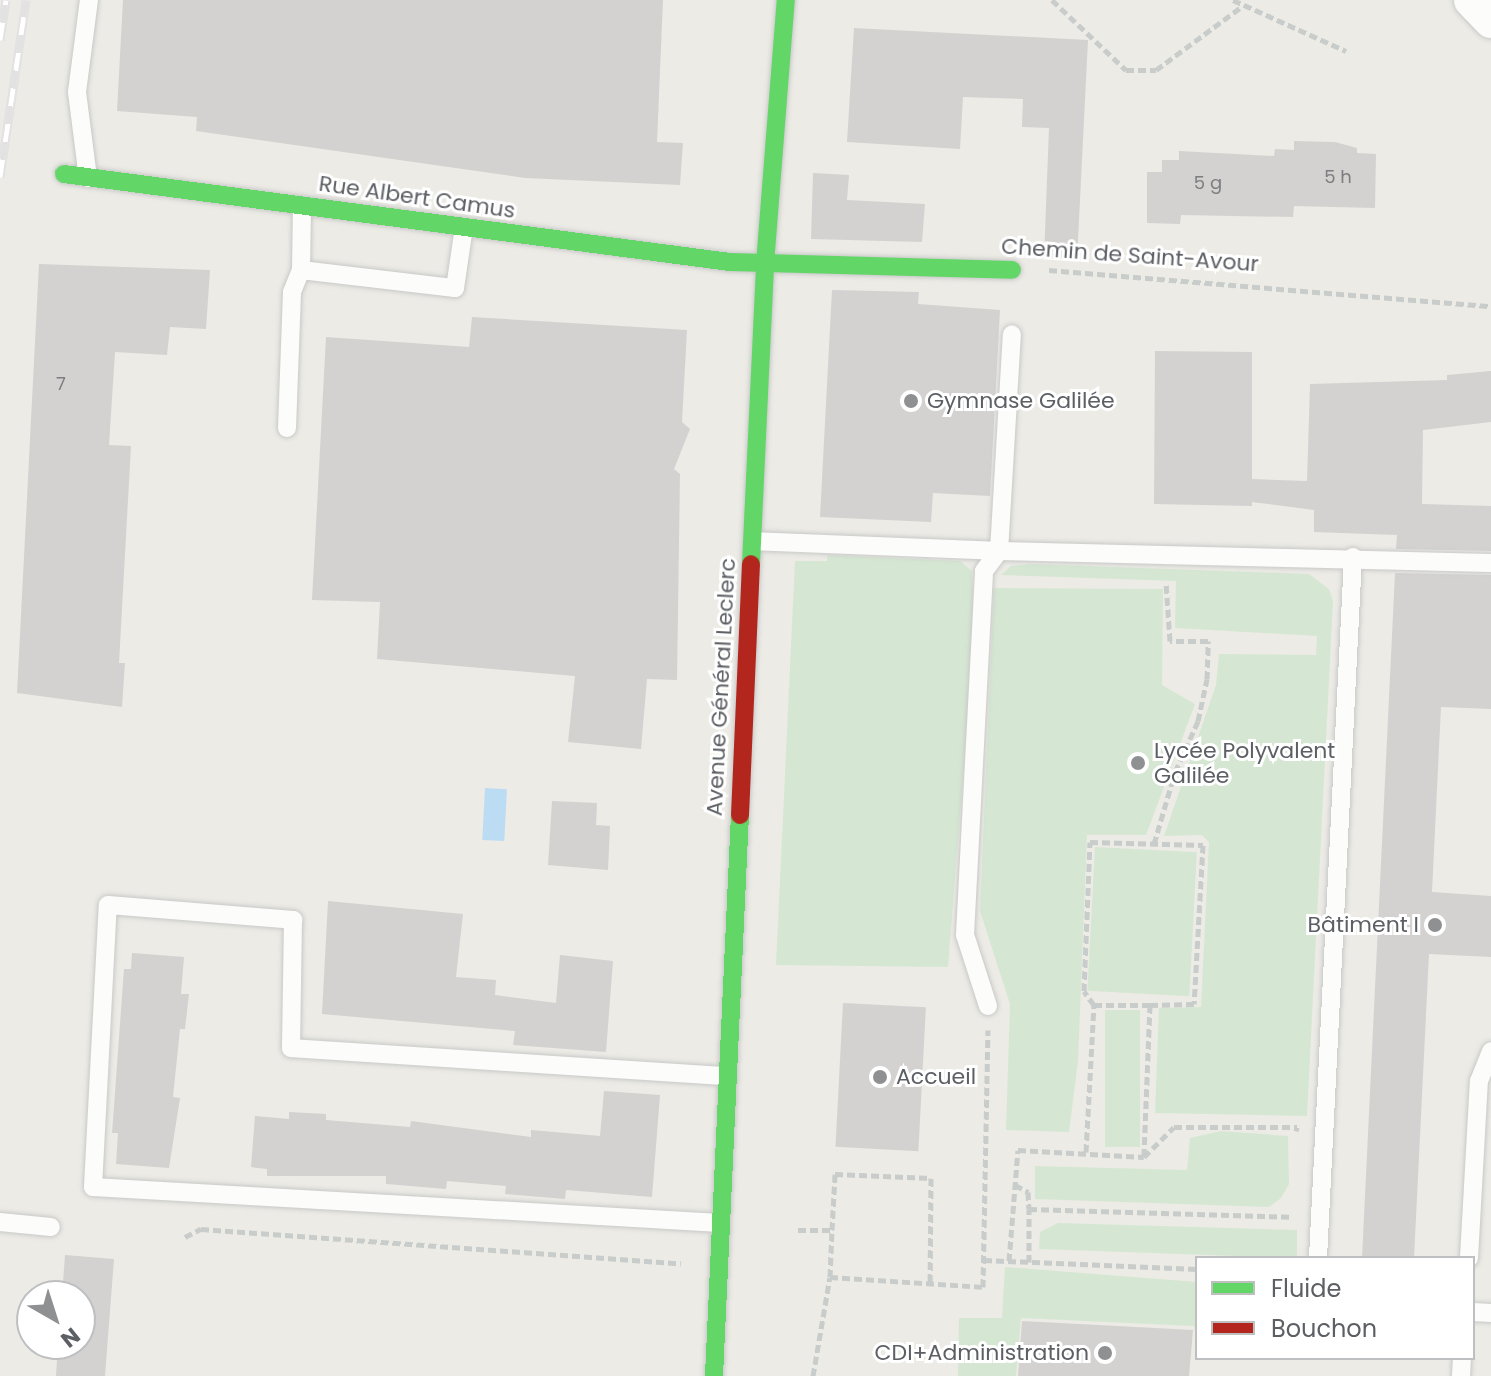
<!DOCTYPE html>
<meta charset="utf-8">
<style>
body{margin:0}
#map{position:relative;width:1491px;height:1376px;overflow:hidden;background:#ecebe6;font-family:Poppins,sans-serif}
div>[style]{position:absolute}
.green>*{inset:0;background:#d5e7d2;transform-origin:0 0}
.water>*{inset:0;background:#bcdcf4;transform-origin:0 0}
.building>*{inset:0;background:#d3d2d0;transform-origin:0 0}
.path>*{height:5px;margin-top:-2.5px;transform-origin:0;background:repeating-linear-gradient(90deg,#c8ccca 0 8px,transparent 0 12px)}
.roads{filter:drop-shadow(0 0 2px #c8c9c8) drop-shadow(0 0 2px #c8c9c8)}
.lane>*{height:18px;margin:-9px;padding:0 9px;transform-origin:9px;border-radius:9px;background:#fcfcfb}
.street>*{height:36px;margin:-18px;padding:0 18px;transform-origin:18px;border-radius:18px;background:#fcfcfb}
.fast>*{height:18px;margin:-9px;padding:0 9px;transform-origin:9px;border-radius:9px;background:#63d668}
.jam>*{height:18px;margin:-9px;padding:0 9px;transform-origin:9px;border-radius:9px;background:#b3261e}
.rail>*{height:9px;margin-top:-4.5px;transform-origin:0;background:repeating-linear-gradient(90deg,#fff 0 18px,#e3e2e2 0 36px);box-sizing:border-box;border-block:2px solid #e3e2e2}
.dots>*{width:22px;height:22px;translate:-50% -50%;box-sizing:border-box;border:4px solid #fff;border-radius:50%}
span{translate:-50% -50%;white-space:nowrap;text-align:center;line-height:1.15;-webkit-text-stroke:6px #fff;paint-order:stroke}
.number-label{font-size:18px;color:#7b7d80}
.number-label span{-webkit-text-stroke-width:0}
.street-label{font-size:22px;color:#5c5f64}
.poi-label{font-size:22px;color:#5c5f64}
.left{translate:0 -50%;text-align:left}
.right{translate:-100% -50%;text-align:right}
.legend{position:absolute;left:1195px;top:1256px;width:280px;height:104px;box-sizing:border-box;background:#fff;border:2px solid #bebfc1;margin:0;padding:10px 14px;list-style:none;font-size:24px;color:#5c5f64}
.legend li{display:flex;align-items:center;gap:16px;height:40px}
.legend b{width:40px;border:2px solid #bebfc1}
.north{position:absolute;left:16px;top:1280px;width:80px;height:80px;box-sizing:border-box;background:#fff;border:2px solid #bebfc1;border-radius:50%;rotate:141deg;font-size:22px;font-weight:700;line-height:32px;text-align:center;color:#5c5f64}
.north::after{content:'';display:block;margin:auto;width:28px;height:36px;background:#8e9092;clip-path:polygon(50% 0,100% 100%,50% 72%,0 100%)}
</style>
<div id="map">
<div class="green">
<div style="clip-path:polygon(827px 555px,960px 561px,972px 571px,974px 635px,948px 967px,776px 965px,795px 561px,827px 561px)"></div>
<div style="clip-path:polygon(1030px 564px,1309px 574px,1329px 589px,1333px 601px,1307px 1116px,1155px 1113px,1159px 1008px,1201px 1007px,1209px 842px,1202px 835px,1164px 836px,1216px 685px,1219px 654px,1316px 655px,1317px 636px,1175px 628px,1176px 581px,1001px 575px,1011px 566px)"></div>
<div style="clip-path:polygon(994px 588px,1163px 589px,1162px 685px,1195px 704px,1146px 835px,1087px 835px,1078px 1061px,1069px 1132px,1006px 1130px,1010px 1004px,980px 911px)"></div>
<div style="left:1095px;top:847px;width:102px;height:144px;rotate:3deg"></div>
<div style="left:1105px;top:1010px;width:35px;height:137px"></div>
<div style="clip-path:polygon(1221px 1131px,1288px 1136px,1289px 1184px,1281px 1198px,1269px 1207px,1035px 1199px,1035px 1166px,1187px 1170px,1190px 1138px)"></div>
<div style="clip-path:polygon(1058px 1223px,1297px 1230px,1297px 1258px,1039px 1249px,1040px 1232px)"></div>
<div style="clip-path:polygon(1005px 1267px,1197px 1282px,1197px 1341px,1194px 1326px,1021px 1318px,1016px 1376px,958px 1376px,959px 1318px,1002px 1318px)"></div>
</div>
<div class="water">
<div style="left:485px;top:788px;width:22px;height:52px;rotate:3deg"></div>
</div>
<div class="building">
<div style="clip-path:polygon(123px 0,663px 0,657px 142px,683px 143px,680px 185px,525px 178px,196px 131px,197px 117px,117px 111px)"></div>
<div style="clip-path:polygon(854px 28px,1088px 40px,1077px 260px,1044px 258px,1049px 128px,1022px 127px,1023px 99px,963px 97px,960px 149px,847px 142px)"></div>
<div style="clip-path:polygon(1294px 141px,1335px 142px,1357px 148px,1357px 153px,1376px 154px,1375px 208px,1294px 206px,1293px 217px,1181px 215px,1180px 224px,1147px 223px,1147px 172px,1162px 172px,1162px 160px,1179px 160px,1179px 151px,1274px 156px,1275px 149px,1294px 150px)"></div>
<div style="clip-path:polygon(813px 173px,849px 175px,847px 200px,925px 204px,922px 242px,811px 239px)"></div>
<div style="clip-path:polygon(39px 264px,210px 270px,206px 329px,170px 327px,167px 355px,115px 352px,109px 445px,131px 446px,119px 663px,125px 663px,122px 707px,17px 693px)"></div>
<div style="clip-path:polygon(832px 290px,919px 292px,918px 304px,1000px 310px,990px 496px,933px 493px,931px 522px,820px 517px)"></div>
<div style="clip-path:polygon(472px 317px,687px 330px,682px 422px,690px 429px,674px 469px,680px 474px,677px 680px,647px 679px,641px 749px,568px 742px,575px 676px,377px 659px,380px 602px,312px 600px,326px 337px,469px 347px)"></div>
<div style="clip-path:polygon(1155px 351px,1252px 352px,1252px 479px,1307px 481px,1310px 384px,1447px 380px,1447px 375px,1491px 371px,1491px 422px,1423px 430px,1422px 504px,1491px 506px,1491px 551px,1396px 549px,1397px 535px,1314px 532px,1314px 510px,1252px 502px,1252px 506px,1154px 504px)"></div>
<div style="clip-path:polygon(1395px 573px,1491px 575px,1491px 709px,1441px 707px,1432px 892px,1491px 896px,1491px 957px,1429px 954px,1414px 1258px,1362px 1258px)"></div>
<div style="clip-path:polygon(552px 801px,597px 803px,596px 825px,610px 826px,608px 870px,548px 865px)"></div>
<div style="clip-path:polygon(328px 901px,463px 914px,456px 977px,496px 980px,495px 995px,556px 1003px,560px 955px,613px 961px,606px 1052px,513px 1045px,515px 1031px,322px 1014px)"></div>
<div style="clip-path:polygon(132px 953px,184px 957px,181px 994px,189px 994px,185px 1029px,180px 1029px,173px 1097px,180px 1098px,169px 1168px,116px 1164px,118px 1133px,112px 1133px,124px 969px,131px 969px)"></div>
<div style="left:843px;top:1003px;width:83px;height:144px;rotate:3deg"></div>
<div style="clip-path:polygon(604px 1091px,660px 1095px,652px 1197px,566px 1190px,565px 1199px,505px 1194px,506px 1186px,447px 1181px,446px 1189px,386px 1184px,386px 1176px,267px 1176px,267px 1169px,251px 1167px,255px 1116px,289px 1119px,289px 1112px,326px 1114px,326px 1120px,410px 1127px,411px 1121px,531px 1137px,531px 1130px,600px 1136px)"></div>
<div style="clip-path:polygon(65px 1255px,114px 1259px,105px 1376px,56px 1376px,58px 1344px,80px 1344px,80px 1296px,62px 1296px)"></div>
<div style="clip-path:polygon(1022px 1321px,1193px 1330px,1189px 1376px,1018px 1376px)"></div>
</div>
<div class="path">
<div style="left:1052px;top:0;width:102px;rotate:43.4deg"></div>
<div style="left:1126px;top:70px;width:30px"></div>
<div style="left:1156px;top:70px;width:106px;rotate:-36.5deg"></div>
<div style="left:1233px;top:0;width:124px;rotate:24.3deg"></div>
<div style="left:1049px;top:270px;width:443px;rotate:4.7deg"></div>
<div style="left:1154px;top:844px;width:75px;rotate:-73.7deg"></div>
<div style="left:1175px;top:772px;width:56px;rotate:-65.7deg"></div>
<div style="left:1198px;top:721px;width:43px;rotate:-77.9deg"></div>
<div style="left:1207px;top:679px;width:38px;rotate:-88deg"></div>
<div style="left:1208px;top:641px;width:38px;rotate:180deg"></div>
<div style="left:1170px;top:641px;width:58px;rotate:-93.9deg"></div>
<div style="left:1094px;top:1005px;width:17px;rotate:-126deg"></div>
<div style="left:1084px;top:991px;width:149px;rotate:-87.7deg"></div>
<div style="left:1090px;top:842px;width:113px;rotate:1.5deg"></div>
<div style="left:1203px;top:845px;width:159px;rotate:93.2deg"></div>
<div style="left:1194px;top:1004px;width:44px;rotate:178.7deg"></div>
<div style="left:1086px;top:1152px;width:147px;rotate:-86.9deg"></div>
<div style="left:1094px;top:1005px;width:56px"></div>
<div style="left:1150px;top:1005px;width:151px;rotate:92.3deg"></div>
<div style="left:1015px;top:1185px;width:15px;rotate:28deg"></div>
<div style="left:1028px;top:1192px;width:17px;rotate:87deg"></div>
<div style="left:798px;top:1230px;width:34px"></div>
<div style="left:832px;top:1230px;width:56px;rotate:-86.9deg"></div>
<div style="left:835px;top:1174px;width:96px;rotate:2.4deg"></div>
<div style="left:931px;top:1178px;width:105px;rotate:90.5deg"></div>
<div style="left:185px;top:1237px;width:18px;rotate:-27deg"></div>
<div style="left:201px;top:1229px;width:481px;rotate:4.1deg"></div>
<div style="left:984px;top:1260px;width:213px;rotate:2.4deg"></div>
<div style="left:1009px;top:1261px;width:111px;rotate:-85.4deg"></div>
<div style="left:1018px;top:1150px;width:126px;rotate:3.2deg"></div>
<div style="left:1144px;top:1157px;width:42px;rotate:-45deg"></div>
<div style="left:1174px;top:1127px;width:123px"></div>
<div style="left:1297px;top:1127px;width:4px;rotate:104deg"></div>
<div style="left:1029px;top:1262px;width:53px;rotate:-90deg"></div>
<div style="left:1029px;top:1209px;width:264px;rotate:1.7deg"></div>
<div style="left:830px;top:1277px;width:153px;rotate:3.7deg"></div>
<div style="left:983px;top:1287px;width:257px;rotate:-88.9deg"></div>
<div style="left:813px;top:1376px;width:100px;rotate:-80.3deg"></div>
<div style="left:830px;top:1277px;width:47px;rotate:-87.6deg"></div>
</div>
<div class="roads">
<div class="lane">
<div style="left:88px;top:178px;width:87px;rotate:-97.3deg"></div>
<div style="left:77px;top:92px;width:93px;rotate:-82.6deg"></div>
<div style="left:301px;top:270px;width:155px;rotate:6.7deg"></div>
<div style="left:455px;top:288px;width:62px;rotate:-81.6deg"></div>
<div style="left:287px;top:428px;width:136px;rotate:-87.9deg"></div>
<div style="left:292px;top:292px;width:24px;rotate:-68deg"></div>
<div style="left:301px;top:270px;width:64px;rotate:-89.1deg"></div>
<div style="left:753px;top:541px;width:246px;rotate:2.3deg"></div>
<div style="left:999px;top:551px;width:217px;rotate:-86.6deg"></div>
<div style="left:988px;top:1006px;width:75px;rotate:-107.9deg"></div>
<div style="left:965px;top:935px;width:364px;rotate:-87deg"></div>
<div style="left:984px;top:571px;width:25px;rotate:-53deg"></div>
<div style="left:999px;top:551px;width:492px;rotate:1.4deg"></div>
<div style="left:0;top:1222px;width:51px;rotate:5.6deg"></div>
<div style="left:720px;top:1223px;width:628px;rotate:-176.71deg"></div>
<div style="left:93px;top:1187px;width:282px;rotate:-87deg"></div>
<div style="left:108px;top:905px;width:186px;rotate:4.6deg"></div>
<div style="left:293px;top:920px;width:128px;rotate:90.9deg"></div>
<div style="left:291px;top:1048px;width:436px;rotate:3.7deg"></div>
<div style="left:1318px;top:1258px;width:702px;rotate:-87.14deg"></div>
<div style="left:1469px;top:1258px;width:177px;rotate:-86.8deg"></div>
<div style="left:1479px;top:1081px;width:32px;rotate:-68deg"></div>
<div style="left:1473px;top:1312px;width:18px;rotate:3deg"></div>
<div style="left:1461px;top:1376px;width:18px;rotate:-87deg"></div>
</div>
<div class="street">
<div style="left:1472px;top:0;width:28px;rotate:46deg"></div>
</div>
<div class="fast">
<div style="left:64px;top:174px;width:672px;rotate:7.53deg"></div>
<div style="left:730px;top:262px;width:282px;rotate:1.6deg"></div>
<div style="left:751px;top:564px;width:300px;rotate:-87.3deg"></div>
<div style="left:765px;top:264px;width:265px;rotate:-85.5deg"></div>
<div style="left:714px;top:1376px;width:562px;rotate:-87.35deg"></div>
</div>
<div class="jam">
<div style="left:740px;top:815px;width:251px;rotate:-87.5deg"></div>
</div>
</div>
<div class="rail">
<div style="left:0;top:40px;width:40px;rotate:-81.5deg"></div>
<div style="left:0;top:177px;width:179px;rotate:-81.6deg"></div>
</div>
<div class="dots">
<div style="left:911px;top:401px;background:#8e9092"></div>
<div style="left:1138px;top:763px;background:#8e9092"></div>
<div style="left:1435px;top:925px;background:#8e9092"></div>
<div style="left:880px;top:1077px;background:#8e9092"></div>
<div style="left:1105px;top:1353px;background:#8e9092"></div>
</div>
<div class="number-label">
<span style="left:1338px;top:177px">5 h</span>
<span style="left:1208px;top:183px">5 g</span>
<span style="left:61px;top:384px">7</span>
</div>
<div class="street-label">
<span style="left:417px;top:197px;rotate:8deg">Rue Albert Camus</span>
<span style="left:1130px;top:255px;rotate:4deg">Chemin de Saint-Avour</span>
<span style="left:721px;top:687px;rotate:-87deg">Avenue Général Leclerc</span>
</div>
<div class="poi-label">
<span class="left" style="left:927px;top:401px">Gymnase Galilée</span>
<span class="left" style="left:1154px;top:763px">Lycée Polyvalent<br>Galilée</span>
<span class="right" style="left:1419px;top:925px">Bâtiment I</span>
<span class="left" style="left:896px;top:1077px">Accueil</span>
<span class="right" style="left:1089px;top:1353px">CDI+Administration</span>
</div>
<ul class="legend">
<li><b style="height:10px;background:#63d668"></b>Fluide</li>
<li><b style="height:10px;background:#b3261e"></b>Bouchon</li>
</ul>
<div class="north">N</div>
</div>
